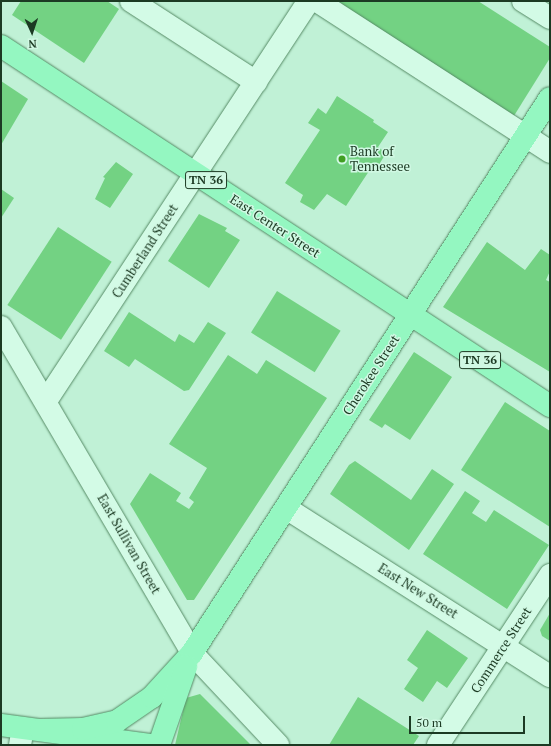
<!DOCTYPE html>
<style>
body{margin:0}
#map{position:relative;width:551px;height:746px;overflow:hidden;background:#c0f1d6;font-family:"PT Serif",serif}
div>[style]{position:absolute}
.building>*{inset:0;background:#73d283;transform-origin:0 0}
.roads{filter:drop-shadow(0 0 1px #568b66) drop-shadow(0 0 1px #568b66)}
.minor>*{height:22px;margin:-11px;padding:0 11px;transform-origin:11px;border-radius:11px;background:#d3fbe6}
.major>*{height:22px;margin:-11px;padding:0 11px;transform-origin:11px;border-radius:11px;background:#94f7c1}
.dots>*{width:11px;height:11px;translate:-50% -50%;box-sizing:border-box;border:2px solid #d0f8e3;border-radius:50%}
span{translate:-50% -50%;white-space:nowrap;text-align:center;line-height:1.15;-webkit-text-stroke:3px #d0f8e3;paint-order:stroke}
.shield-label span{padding:1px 3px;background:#d0f8e3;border:1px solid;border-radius:3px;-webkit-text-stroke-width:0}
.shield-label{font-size:12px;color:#1c3a23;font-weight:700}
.poi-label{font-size:13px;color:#1c3a23}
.left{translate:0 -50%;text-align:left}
.street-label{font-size:13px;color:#1c3a23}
.frame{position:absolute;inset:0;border:2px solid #1c3a23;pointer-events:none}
.north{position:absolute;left:12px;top:12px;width:40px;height:40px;-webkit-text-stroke:3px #d0f8e3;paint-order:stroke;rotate:177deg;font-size:11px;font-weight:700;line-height:16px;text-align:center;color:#1c3a23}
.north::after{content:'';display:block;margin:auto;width:14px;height:18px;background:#1c3a23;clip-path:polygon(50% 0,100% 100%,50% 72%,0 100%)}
.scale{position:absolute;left:409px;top:716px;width:116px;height:18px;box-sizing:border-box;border:2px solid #1c3a23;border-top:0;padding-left:5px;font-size:12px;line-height:14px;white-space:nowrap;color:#1c3a23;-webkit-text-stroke:3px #d0f8e3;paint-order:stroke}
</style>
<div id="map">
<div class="building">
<div style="clip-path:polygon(21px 1px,107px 1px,119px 9px,84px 63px,12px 15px)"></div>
<div style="clip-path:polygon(332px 1px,478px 1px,550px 47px,550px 58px,512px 119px)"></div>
<div style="clip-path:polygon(1px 81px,28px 99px,1px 145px)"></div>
<div style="clip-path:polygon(337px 96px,374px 120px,373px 122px,388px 132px,378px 147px,386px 153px,377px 168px,373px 165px,346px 206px,327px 194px,314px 210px,300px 202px,303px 195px,285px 183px,320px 130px,308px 123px,318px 108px,326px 114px)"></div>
<div style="clip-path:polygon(116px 162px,133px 174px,110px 208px,95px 199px,105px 178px,103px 177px)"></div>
<div style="clip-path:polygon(1px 189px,14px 198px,1px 218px)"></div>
<div style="clip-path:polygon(199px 214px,227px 228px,225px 231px,240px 240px,209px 288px,168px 261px)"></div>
<div style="left:58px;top:227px;width:64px;height:93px;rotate:33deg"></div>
<div style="clip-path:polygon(487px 242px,525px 270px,541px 249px,550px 255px,550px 271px,546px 280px,550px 282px,550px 372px,443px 307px)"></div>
<div style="left:277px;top:291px;width:75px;height:49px;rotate:32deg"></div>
<div style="clip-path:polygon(129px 312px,175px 342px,179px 334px,194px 343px,208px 322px,226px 333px,189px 390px,184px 391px,135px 359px,129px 367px,104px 351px)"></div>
<div style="clip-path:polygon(414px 352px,452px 377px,410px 440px,385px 424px,382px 428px,369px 420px)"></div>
<div style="clip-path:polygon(228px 355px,257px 374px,266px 360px,327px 398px,194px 600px,187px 600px,130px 504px,150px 473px,181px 493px,176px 501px,189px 509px,194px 502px,189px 498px,207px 468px,169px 444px)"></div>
<div style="clip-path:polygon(505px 402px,550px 431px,550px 527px,461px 470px)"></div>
<div style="clip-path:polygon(355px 461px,411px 500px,432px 469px,454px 484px,409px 550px,330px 494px,349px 465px)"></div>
<div style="clip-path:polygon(465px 491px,480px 501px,472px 513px,486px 522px,494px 510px,549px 545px,507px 609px,423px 554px)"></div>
<div style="clip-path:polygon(550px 613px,550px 641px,542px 636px,540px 630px)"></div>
<div style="clip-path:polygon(427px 630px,468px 658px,447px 688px,437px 681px,423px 702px,404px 689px,418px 668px,407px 660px)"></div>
<div style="clip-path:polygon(200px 694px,251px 745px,175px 745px,186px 698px)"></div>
<div style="clip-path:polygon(358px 697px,419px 736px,413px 745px,329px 745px)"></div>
</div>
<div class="roads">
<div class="minor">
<div style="left:131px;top:1px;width:149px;rotate:32.9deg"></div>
<div style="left:317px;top:1px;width:278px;rotate:32.9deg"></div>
<div style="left:523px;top:1px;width:32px;rotate:32deg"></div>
<div style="left:1px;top:327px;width:378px;rotate:59.6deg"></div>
<div style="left:192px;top:653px;width:126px;rotate:46.9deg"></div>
<div style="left:46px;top:401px;width:479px;rotate:-56.7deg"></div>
<div style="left:286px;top:508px;width:313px;rotate:32.5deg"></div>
<div style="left:20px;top:745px;width:17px;rotate:-80deg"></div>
<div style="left:438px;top:745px;width:204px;rotate:-56.6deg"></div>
</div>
<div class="major">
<div style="left:1px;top:46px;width:657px;rotate:33.25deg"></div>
<div style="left:1px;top:725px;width:150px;rotate:7.6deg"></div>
<div style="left:41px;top:730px;width:42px;rotate:-1.4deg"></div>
<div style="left:83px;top:729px;width:35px;rotate:-13deg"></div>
<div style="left:117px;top:721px;width:42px;rotate:-34.4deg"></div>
<div style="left:152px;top:697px;width:59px;rotate:-47.7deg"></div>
<div style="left:192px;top:653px;width:660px;rotate:-57.18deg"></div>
<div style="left:159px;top:745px;width:83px;rotate:-70.9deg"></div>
</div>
</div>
<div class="dots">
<div style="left:342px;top:159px;background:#419f22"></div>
</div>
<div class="shield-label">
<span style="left:206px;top:180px">TN 36</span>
<span style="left:480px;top:360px">TN 36</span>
</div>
<div class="poi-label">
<span class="left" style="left:350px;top:159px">Bank of<br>Tennessee</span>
</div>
<div class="street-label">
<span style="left:275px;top:226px;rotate:33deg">East Center Street</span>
<span style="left:145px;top:251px;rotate:-57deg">Cumberland Street</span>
<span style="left:371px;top:375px;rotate:-57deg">Cherokee Street</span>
<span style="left:129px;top:544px;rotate:60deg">East Sullivan Street</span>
<span style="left:418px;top:591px;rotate:32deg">East New Street</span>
<span style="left:501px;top:650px;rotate:-57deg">Commerce Street</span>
</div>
<div class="frame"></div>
<div class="north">N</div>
<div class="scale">50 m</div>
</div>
